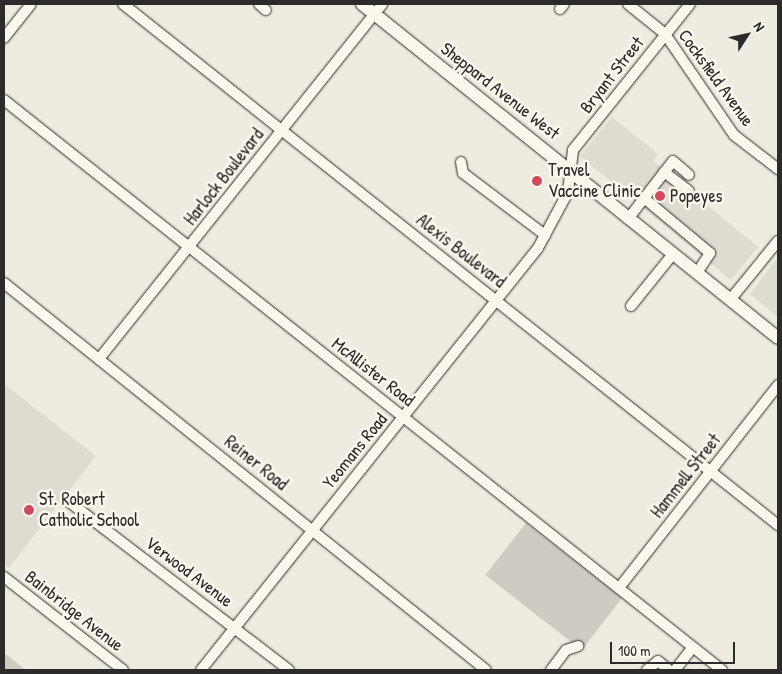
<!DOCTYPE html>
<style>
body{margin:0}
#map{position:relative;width:782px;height:674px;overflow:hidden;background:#eeebe0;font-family:"Patrick Hand",sans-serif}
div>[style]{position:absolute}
.built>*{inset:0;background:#dedbd1}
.green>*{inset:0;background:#cecbc2;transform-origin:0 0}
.roads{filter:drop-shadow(0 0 1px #2b2b2b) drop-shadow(0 0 1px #2b2b2b)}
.minor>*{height:10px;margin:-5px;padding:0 5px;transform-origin:5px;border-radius:5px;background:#fbf7ec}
.major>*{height:12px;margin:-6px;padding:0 6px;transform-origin:6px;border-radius:6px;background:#fbf7ec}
.dots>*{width:14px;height:14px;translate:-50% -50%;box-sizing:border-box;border:2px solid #fbf7ec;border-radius:50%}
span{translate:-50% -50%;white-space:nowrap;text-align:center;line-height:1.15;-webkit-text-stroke:5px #fbf7ec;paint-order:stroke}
.street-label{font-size:18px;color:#2b2b2b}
.poi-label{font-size:18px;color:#2b2b2b}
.left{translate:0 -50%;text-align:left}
.frame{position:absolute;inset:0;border:5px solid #2b2b2b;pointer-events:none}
.north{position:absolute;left:722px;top:10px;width:50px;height:50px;-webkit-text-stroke:4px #fbf7ec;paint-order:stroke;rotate:55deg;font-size:14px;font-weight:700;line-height:20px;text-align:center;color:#2b2b2b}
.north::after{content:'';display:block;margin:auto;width:18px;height:22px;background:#2b2b2b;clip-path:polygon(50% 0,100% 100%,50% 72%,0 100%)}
.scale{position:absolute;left:610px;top:642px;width:125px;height:22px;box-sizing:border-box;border:2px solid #2b2b2b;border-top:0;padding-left:6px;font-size:15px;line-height:18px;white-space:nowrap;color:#2b2b2b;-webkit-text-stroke:4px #fbf7ec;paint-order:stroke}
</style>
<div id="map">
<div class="built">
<div style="clip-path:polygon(612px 117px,658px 154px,653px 161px,758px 247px,731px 280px,580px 156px)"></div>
<div style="clip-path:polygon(778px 257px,778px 317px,750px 294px)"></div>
<div style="clip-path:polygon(4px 384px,96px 456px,9px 568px,4px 563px)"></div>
</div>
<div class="green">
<div style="left:526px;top:523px;width:122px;height:66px;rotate:38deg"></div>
<div style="clip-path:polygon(4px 653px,26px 670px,4px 670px)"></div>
</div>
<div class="roads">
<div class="minor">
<div style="left:123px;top:4px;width:837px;rotate:38.5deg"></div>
<div style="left:259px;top:4px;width:9px;rotate:41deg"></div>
<div style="left:628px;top:4px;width:48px;rotate:39deg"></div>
<div style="left:665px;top:34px;width:122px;rotate:55.7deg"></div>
<div style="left:734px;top:135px;width:56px;rotate:37.7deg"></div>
<div style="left:560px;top:9px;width:6px;rotate:-51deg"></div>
<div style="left:4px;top:38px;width:43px;rotate:-51.5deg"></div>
<div style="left:4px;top:100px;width:917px;rotate:38.45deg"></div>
<div style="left:461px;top:162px;width:11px;rotate:80deg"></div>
<div style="left:463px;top:173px;width:103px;rotate:37.1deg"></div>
<div style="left:664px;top:172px;width:31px;rotate:37deg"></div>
<div style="left:644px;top:198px;width:86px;rotate:39.8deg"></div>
<div style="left:710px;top:253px;width:24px;rotate:123deg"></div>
<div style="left:628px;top:219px;width:73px;rotate:-52.2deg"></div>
<div style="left:673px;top:161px;width:21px;rotate:41deg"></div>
<div style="left:4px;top:283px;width:618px;rotate:38.76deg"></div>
<div style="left:730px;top:300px;width:76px;rotate:-50.9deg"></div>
<div style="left:631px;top:306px;width:67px;rotate:-51.1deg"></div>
<div style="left:99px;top:359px;width:454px;rotate:-51.4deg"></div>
<div style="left:68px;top:501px;width:278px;rotate:37.4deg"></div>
<div style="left:4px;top:577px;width:151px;rotate:38deg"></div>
<div style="left:619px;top:588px;width:258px;rotate:-51.9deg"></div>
<div style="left:201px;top:670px;width:540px;rotate:-51.39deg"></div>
<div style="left:538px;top:248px;width:64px;rotate:-61.8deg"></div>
<div style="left:568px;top:192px;width:42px;rotate:-83.2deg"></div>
<div style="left:573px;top:150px;width:187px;rotate:-51.3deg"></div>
<div style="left:551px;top:670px;width:25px;rotate:-53deg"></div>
<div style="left:566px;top:650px;width:13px;rotate:-18deg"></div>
<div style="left:647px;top:670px;width:14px;rotate:-39deg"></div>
<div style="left:658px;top:661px;width:14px;rotate:39deg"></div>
<div style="left:675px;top:670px;width:29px;rotate:-52deg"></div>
</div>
<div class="major">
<div style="left:362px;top:4px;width:533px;rotate:38.76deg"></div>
</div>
</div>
<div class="dots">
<div style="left:537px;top:181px;background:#d1495b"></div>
<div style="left:660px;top:196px;background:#d1495b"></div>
<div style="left:29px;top:510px;background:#d1495b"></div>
</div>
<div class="street-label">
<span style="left:612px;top:75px;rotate:-52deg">Bryant Street</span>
<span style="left:716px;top:78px;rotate:54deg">Cocksfield Avenue</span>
<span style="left:500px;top:91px;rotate:38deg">Sheppard Avenue West</span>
<span style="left:224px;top:177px;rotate:-52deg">Harlock Boulevard</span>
<span style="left:461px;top:251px;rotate:38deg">Alexis Boulevard</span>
<span style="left:373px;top:372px;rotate:38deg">McAllister Road</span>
<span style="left:355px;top:451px;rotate:-51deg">Yeomans Road</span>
<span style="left:256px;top:463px;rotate:39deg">Reiner Road</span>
<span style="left:686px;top:476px;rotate:-52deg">Hammell Street</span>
<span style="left:189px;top:572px;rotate:37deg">Verwood Avenue</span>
<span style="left:74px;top:611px;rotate:38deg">Bainbridge Avenue</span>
</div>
<div class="poi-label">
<span class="left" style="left:548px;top:181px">Travel<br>Vaccine Clinic</span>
<span class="left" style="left:670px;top:196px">Popeyes</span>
<span class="left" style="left:39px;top:510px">St. Robert<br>Catholic School</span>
</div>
<div class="frame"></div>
<div class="north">N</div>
<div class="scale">100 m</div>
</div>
